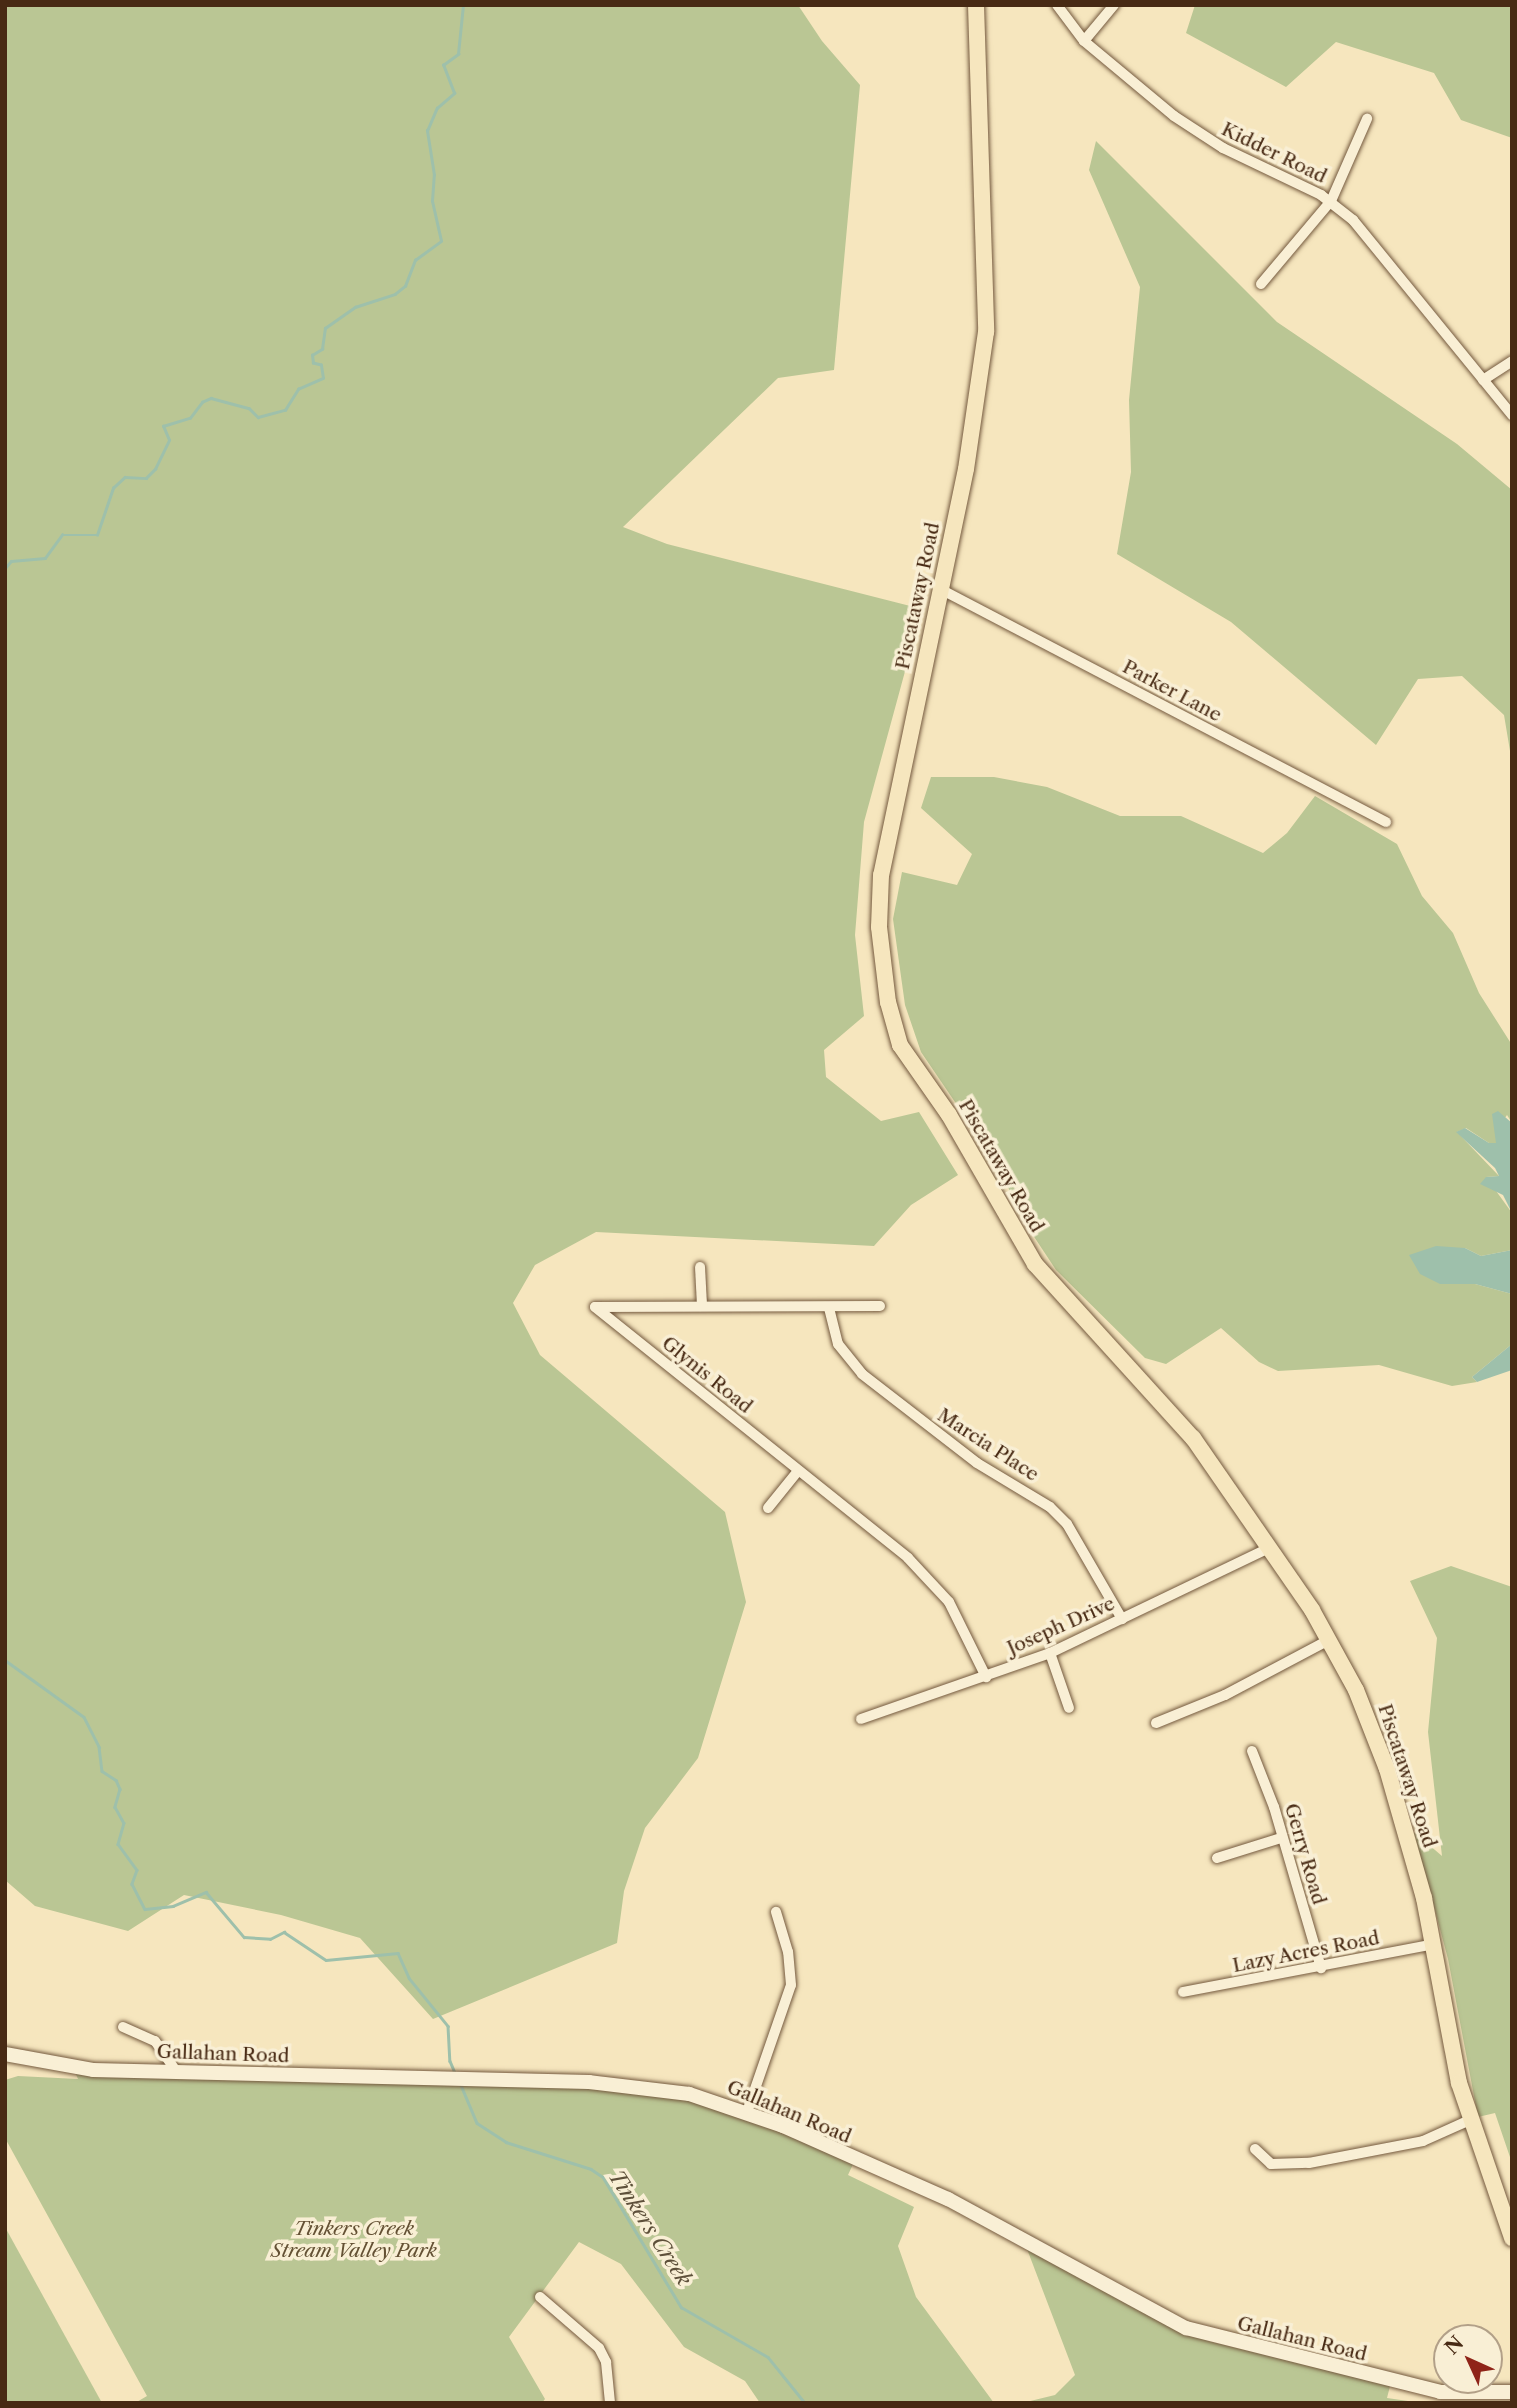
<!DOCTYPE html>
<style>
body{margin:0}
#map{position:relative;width:1517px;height:2408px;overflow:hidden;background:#f6e6be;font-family:"Libre Caslon Text",serif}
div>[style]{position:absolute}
.green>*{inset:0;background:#bac694}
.water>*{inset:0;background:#9ec0ab}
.stream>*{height:2.5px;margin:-1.25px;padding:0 1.25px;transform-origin:1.25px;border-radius:1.25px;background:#9ec0ab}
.roads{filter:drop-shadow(0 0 2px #74593e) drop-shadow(0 0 2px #74593e)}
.street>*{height:10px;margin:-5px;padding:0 5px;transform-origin:5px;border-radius:5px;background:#f9efd5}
.secondary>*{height:14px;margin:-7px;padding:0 7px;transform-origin:7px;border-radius:7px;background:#f9efd5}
.primary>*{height:16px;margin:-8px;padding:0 8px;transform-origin:8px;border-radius:8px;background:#f6e6be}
span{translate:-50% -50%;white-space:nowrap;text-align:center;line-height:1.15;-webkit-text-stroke:7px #f9efd5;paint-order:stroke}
.street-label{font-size:19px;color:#482a14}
.park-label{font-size:19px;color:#645134;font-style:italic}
.water-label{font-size:21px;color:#5e503a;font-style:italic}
.frame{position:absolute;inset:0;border:7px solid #482a14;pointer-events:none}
.north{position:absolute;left:1433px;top:2324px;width:70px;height:70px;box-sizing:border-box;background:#f9efd5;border:2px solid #b2a088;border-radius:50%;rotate:315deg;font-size:19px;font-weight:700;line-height:28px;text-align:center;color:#482a14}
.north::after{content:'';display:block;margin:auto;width:24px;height:32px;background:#8f2418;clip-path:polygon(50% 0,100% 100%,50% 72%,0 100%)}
</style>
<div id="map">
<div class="green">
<div style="clip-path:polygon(5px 5px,798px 5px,822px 41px,860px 85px,834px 370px,778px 378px,623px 527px,667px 544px,922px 609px,864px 822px,855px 935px,864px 1016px,824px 1050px,826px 1077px,881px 1121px,919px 1112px,958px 1175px,911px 1205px,874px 1246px,596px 1232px,535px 1265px,513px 1303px,540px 1355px,725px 1512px,746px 1602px,698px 1758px,645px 1828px,624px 1891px,617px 1943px,433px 2019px,360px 1938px,281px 1915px,184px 1895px,128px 1931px,35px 1906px,5px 1880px)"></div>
<div style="clip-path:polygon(1195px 5px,1512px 5px,1512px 138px,1461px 120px,1434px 73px,1336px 42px,1286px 87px,1186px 33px)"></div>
<div style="clip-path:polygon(1096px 141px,1277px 322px,1457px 444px,1512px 490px,1512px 763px,1504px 715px,1462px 676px,1418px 679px,1376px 745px,1231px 622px,1117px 554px,1131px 472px,1129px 400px,1140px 287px,1089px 170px)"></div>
<div style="clip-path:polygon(931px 777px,994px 777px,1047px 787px,1120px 816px,1181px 816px,1263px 853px,1287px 833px,1315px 796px,1397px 844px,1422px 896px,1453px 933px,1479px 993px,1512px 1045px,1512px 1123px,1507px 1115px,1498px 1128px,1497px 1143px,1489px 1143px,1466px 1128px,1457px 1132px,1499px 1176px,1486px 1177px,1512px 1213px,1512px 1250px,1481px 1256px,1465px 1248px,1440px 1284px,1475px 1284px,1512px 1294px,1512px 1344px,1472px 1377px,1477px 1382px,1452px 1386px,1379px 1365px,1278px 1371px,1259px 1362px,1221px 1328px,1166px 1364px,1145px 1358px,1056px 1270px,1025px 1223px,997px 1164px,921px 1052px,905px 1005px,893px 919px,902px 872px,957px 885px,972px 854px,921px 808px)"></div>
<div style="clip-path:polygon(1451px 1566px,1512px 1587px,1512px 2163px,1495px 2113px,1478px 2117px,1448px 1959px,1414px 1832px,1442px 1856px,1428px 1732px,1437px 1638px,1410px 1581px)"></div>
<div style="clip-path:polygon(74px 2070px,606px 2087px,704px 2100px,854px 2162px,848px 2175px,914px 2207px,898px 2246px,916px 2297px,994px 2403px,760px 2403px,745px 2381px,684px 2347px,621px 2264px,579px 2242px,509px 2337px,545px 2399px,542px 2403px,135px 2403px,147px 2396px,5px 2138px,5px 2080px,18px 2076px,78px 2079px)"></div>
<div style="clip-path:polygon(5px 2227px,102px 2403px,5px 2403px)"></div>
<div style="clip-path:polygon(1027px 2249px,1208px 2341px,1390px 2386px,1387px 2398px,1422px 2403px,1022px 2403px,1055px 2395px,1075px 2375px)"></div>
</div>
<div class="water">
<div style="clip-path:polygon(1498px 1111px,1512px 1123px,1512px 1213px,1503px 1195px,1480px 1184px,1486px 1177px,1499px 1176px,1495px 1168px,1456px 1132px,1465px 1128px,1489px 1143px,1496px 1143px,1492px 1114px)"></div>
<div style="clip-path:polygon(1436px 1246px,1465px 1248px,1481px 1256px,1512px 1250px,1512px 1294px,1475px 1284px,1440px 1284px,1420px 1274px,1409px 1255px)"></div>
<div style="clip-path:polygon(1512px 1344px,1512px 1370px,1477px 1382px,1472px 1377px)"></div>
</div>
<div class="stream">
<div style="left:5px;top:568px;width:9px;rotate:-49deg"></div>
<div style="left:11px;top:561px;width:34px;rotate:-5deg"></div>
<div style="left:45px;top:558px;width:29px;rotate:-54deg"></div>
<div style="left:62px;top:535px;width:35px"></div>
<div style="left:97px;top:535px;width:50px;rotate:-71.2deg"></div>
<div style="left:113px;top:488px;width:16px;rotate:-43deg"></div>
<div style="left:125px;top:477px;width:21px;rotate:3deg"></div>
<div style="left:146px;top:478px;width:13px;rotate:-45deg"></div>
<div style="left:155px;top:469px;width:32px;rotate:-64deg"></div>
<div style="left:169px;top:440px;width:15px;rotate:-113deg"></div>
<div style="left:163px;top:426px;width:28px;rotate:-17deg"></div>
<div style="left:190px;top:418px;width:20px;rotate:-53deg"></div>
<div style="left:202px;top:402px;width:10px;rotate:-24deg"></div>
<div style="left:211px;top:398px;width:39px;rotate:15deg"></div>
<div style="left:249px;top:408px;width:13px;rotate:45deg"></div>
<div style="left:258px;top:417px;width:28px;rotate:-15deg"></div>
<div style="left:285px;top:410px;width:25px;rotate:-58deg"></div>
<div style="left:298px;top:389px;width:27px;rotate:-24deg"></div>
<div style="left:323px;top:378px;width:13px;rotate:-99deg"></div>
<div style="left:321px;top:365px;width:8px;rotate:-166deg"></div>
<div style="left:313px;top:363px;width:8px;rotate:-97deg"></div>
<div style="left:312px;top:355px;width:12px;rotate:-31deg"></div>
<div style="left:322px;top:349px;width:21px;rotate:-82deg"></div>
<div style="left:325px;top:328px;width:37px;rotate:-35deg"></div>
<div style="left:355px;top:307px;width:42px;rotate:-18deg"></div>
<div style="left:395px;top:294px;width:13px;rotate:-39deg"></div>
<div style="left:405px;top:286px;width:28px;rotate:-69deg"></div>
<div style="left:415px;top:260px;width:32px;rotate:-36deg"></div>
<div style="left:441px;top:241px;width:41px;rotate:-102.7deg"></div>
<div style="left:432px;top:201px;width:26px;rotate:-86deg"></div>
<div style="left:434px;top:175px;width:45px;rotate:-99deg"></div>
<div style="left:427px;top:131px;width:25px;rotate:-67deg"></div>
<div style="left:437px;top:108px;width:23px;rotate:-41deg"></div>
<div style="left:454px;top:93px;width:30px;rotate:-111deg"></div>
<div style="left:443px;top:65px;width:19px;rotate:-36deg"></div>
<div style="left:458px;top:54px;width:49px;rotate:-84.2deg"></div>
<div style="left:5px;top:1660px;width:97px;rotate:35.8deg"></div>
<div style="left:84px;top:1717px;width:34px;rotate:63deg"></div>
<div style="left:99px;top:1747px;width:24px;rotate:83deg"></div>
<div style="left:102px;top:1771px;width:17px;rotate:33deg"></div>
<div style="left:116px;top:1780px;width:10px;rotate:66deg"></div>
<div style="left:120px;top:1789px;width:19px;rotate:106deg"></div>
<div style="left:115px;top:1807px;width:18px;rotate:61deg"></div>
<div style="left:124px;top:1823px;width:22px;rotate:106deg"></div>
<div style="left:118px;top:1844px;width:32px;rotate:54deg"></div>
<div style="left:137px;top:1870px;width:15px;rotate:110deg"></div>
<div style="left:132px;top:1884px;width:28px;rotate:63deg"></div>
<div style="left:145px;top:1909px;width:28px;rotate:-6deg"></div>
<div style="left:173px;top:1906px;width:36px;rotate:-23deg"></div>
<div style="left:206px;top:1892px;width:59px;rotate:49.8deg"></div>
<div style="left:244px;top:1937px;width:26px;rotate:4deg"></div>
<div style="left:270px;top:1939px;width:16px;rotate:-27deg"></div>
<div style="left:284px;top:1932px;width:50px;rotate:33.7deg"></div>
<div style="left:326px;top:1960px;width:72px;rotate:-5.6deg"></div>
<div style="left:398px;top:1953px;width:27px;rotate:66deg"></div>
<div style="left:409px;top:1978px;width:62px;rotate:50.9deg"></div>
<div style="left:448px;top:2026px;width:35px;rotate:87deg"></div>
<div style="left:450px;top:2061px;width:13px;rotate:67deg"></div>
<div style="left:461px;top:2085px;width:41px;rotate:67.2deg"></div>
<div style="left:477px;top:2123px;width:35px;rotate:33deg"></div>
<div style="left:506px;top:2142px;width:89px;rotate:17.6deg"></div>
<div style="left:591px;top:2169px;width:14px;rotate:34deg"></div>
<div style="left:603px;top:2177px;width:152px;rotate:59deg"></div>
<div style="left:681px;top:2307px;width:100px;rotate:29.9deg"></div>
<div style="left:768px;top:2357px;width:59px;rotate:51.2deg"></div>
</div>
<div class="roads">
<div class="street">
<div style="left:1057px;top:5px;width:45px;rotate:53.1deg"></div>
<div style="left:1084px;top:41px;width:117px;rotate:39.8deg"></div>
<div style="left:1174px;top:116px;width:59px;rotate:33.1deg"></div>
<div style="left:1223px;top:148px;width:109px;rotate:25.6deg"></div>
<div style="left:1321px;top:195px;width:41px;rotate:38deg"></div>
<div style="left:1353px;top:220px;width:252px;rotate:50.8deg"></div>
<div style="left:1084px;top:41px;width:47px;rotate:-50.2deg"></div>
<div style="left:1261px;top:284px;width:109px;rotate:-49.9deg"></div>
<div style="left:1331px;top:201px;width:90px;rotate:-66.3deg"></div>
<div style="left:1483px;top:380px;width:35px;rotate:-33deg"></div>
<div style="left:942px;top:590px;width:501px;rotate:27.59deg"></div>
<div style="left:700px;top:1267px;width:39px;rotate:87deg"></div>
<div style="left:880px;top:1306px;width:285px;rotate:179.8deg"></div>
<div style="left:595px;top:1307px;width:401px;rotate:38.7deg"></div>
<div style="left:908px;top:1558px;width:60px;rotate:47deg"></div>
<div style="left:949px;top:1602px;width:84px;rotate:63.7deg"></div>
<div style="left:829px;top:1308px;width:37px;rotate:76deg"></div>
<div style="left:838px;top:1344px;width:38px;rotate:51deg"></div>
<div style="left:862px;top:1374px;width:145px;rotate:37.7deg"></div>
<div style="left:977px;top:1463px;width:85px;rotate:31.1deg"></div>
<div style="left:1050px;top:1507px;width:24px;rotate:45deg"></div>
<div style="left:1067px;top:1524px;width:110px;rotate:59.9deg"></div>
<div style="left:768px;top:1508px;width:48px;rotate:-51deg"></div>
<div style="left:1050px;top:1653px;width:58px;rotate:70.9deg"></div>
<div style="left:861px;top:1719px;width:200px;rotate:-19.2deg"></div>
<div style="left:1050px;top:1653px;width:243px;rotate:-25.6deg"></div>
<div style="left:1156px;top:1723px;width:74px;rotate:-22.1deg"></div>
<div style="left:1225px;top:1695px;width:118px;rotate:-27.9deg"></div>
<div style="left:1252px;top:1751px;width:60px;rotate:68.6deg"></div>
<div style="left:1274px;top:1807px;width:168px;rotate:73.7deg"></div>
<div style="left:1217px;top:1858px;width:67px;rotate:-17.4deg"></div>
<div style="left:1183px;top:1992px;width:256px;rotate:-10.8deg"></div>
<div style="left:123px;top:2027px;width:35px;rotate:24deg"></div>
<div style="left:155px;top:2041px;width:35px;rotate:55deg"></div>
<div style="left:747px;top:2112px;width:134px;rotate:-70.9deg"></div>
<div style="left:791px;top:1985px;width:33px;rotate:-95deg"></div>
<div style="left:788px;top:1952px;width:42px;rotate:-106.7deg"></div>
<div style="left:1255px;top:2149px;width:22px;rotate:43deg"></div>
<div style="left:1271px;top:2164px;width:38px;rotate:-2deg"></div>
<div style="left:1309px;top:2163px;width:116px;rotate:-10.9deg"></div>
<div style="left:1423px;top:2141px;width:51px;rotate:-24.1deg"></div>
<div style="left:540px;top:2297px;width:78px;rotate:40.8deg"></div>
<div style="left:599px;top:2348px;width:16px;rotate:63deg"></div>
<div style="left:606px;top:2362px;width:41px;rotate:84.4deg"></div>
</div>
<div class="secondary">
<div style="left:5px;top:2054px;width:89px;rotate:10.3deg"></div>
<div style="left:93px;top:2070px;width:496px;rotate:1.4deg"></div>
<div style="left:589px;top:2082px;width:101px;rotate:6.8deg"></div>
<div style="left:689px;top:2094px;width:99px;rotate:18.8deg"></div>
<div style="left:783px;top:2126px;width:180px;rotate:23.9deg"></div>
<div style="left:948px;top:2199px;width:271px;rotate:28.5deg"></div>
<div style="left:1186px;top:2328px;width:262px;rotate:14.1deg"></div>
<div style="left:1440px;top:2392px;width:72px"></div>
</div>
<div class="primary">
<div style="left:976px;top:5px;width:327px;rotate:88.2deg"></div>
<div style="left:986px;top:332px;width:138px;rotate:98.3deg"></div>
<div style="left:966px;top:469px;width:415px;rotate:101.8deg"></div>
<div style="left:881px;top:875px;width:52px;rotate:92.2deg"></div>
<div style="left:879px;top:927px;width:76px;rotate:83.2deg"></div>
<div style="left:888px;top:1002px;width:45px;rotate:74.4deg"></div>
<div style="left:900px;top:1045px;width:85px;rotate:55deg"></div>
<div style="left:949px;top:1115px;width:172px;rotate:60deg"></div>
<div style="left:1035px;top:1264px;width:235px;rotate:47.8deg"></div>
<div style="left:1193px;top:1438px;width:209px;rotate:55.3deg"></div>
<div style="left:1312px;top:1610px;width:91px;rotate:61.2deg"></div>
<div style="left:1356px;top:1690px;width:85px;rotate:68.6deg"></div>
<div style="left:1387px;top:1769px;width:134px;rotate:74deg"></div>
<div style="left:1424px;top:1898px;width:188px;rotate:79.3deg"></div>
<div style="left:1459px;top:2083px;width:164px;rotate:71.1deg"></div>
</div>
</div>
<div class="street-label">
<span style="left:1274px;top:153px;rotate:26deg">Kidder Road</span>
<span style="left:918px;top:596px;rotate:-78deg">Piscataway Road</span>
<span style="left:1172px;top:691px;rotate:28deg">Parker Lane</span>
<span style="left:1001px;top:1166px;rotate:60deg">Piscataway Road</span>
<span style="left:707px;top:1375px;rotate:39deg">Glynis Road</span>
<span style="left:988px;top:1445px;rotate:33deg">Marcia Place</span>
<span style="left:1061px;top:1626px;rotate:-24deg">Joseph Drive</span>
<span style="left:1407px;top:1776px;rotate:72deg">Piscataway Road</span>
<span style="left:1305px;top:1854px;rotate:74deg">Gerry Road</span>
<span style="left:1306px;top:1952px;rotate:-11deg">Lazy Acres Road</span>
<span style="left:223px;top:2054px;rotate:2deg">Gallahan Road</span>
<span style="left:789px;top:2112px;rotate:23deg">Gallahan Road</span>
<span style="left:1302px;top:2339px;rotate:14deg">Gallahan Road</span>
</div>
<div class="park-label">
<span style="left:354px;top:2240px">Tinkers Creek<br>Stream Valley Park</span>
</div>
<div class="water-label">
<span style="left:650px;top:2228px;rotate:57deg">Tinkers Creek</span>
</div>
<div class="frame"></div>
<div class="north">N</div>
</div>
